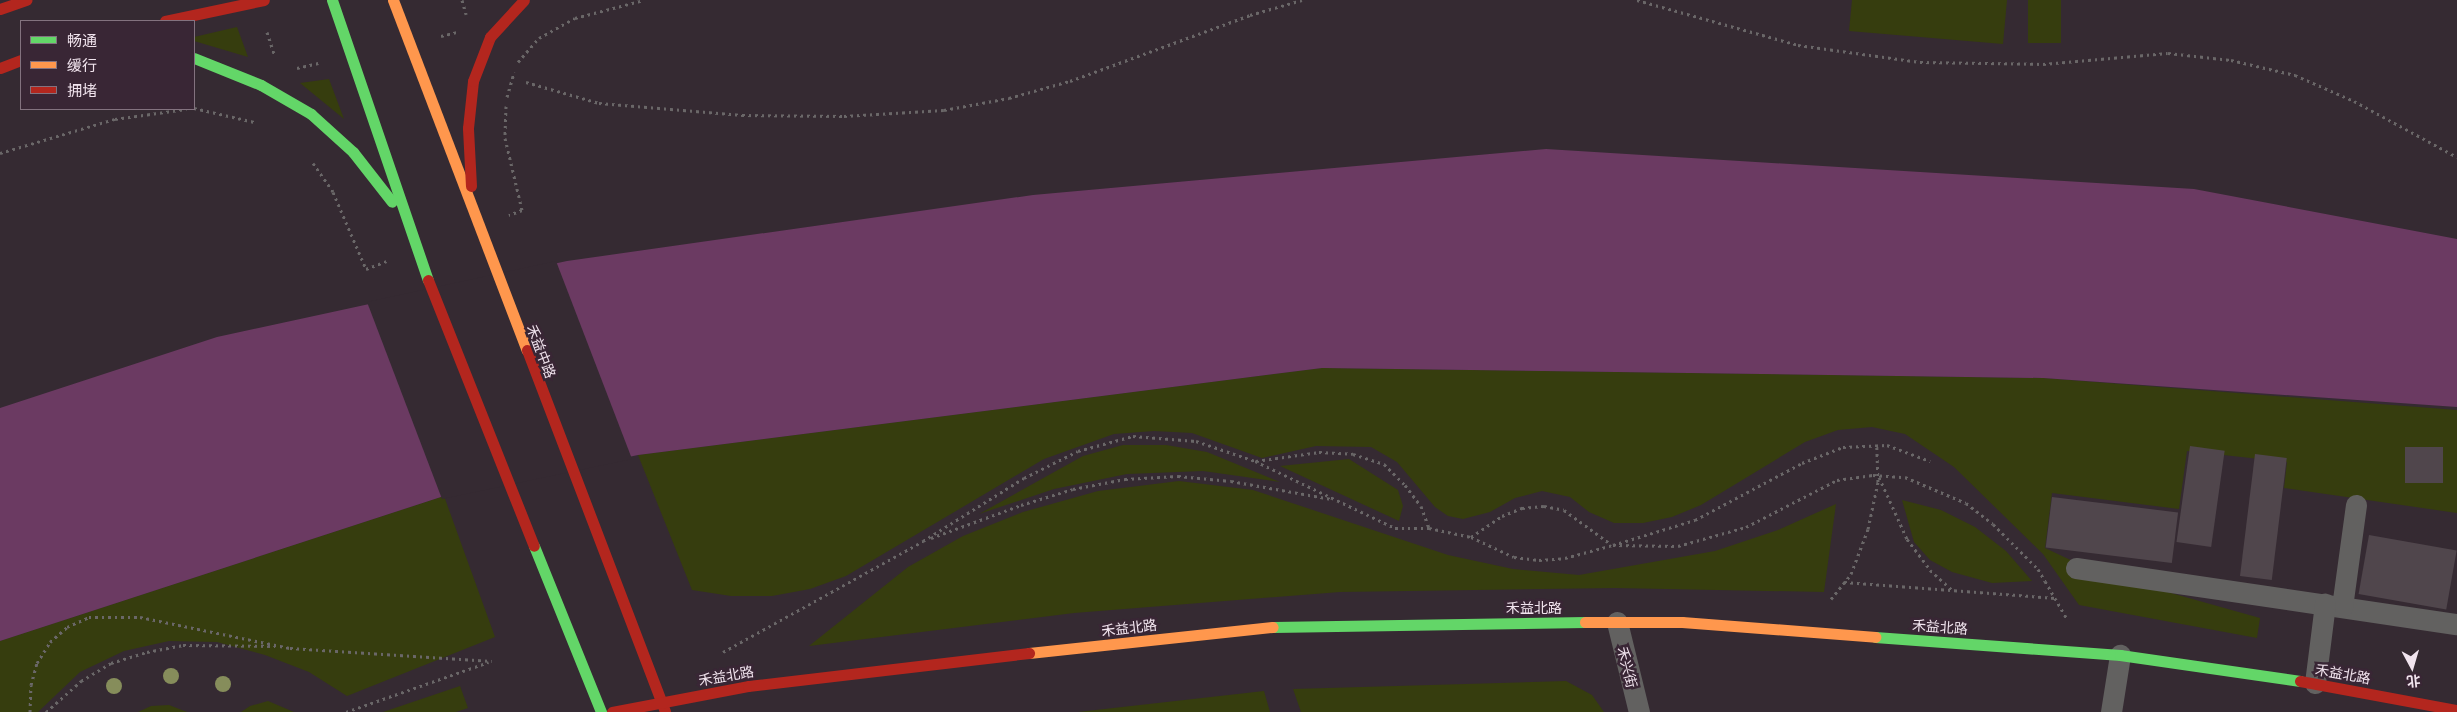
<!DOCTYPE html>
<meta charset="utf-8">
<style>
body{margin:0}
#map{position:relative;width:2457px;height:712px;overflow:hidden;background:#352a32;font-family:Georgia,"Noto Sans SC",serif}
div>[style]{position:absolute}
.green>*{inset:0;background:#363d0e;transform-origin:0 0}
.water>*{inset:0;background:#6b3a62}
.pier>*{inset:0;background:#352a32}
.building>*{inset:0;background:#50464c;transform-origin:0 0}
.path>*{height:3px;margin-top:-1.5px;transform-origin:0;background:repeating-linear-gradient(90deg,#6a6768 0 2.5px,transparent 0 6.5px)}
.lane>*{height:21px;margin:-10.5px;padding:0 10.5px;transform-origin:10.5px;border-radius:10.5px;background:#626160}
.fast>*{height:11px;margin:-5.5px;padding:0 5.5px;transform-origin:5.5px;border-radius:5.5px;background:#63d668}
.slow>*{height:11px;margin:-5.5px;padding:0 5.5px;transform-origin:5.5px;border-radius:5.5px;background:#ff974d}
.jam>*{height:11px;margin:-5.5px;padding:0 5.5px;transform-origin:5.5px;border-radius:5.5px;background:#b3261e}
.path-bridge>*{height:3px;margin-top:-1.5px;transform-origin:0;background:repeating-linear-gradient(90deg,#6a6768 0 2.5px,transparent 0 6.5px)}
.trees>*{width:16px;height:16px;margin:-8px;border-radius:50%;background:#868d5b}
span{translate:-50% -50%;white-space:nowrap;text-align:center;line-height:1.15;-webkit-text-stroke:5px #392635;paint-order:stroke}
.street-label{font-size:14px;color:#f1e4ee}
.legend{position:absolute;left:20px;top:20px;width:175px;height:90px;box-sizing:border-box;background:#392635;border:1px solid #83727f;margin:0;padding:6px 9px;list-style:none;font-size:15px;color:#f1e4ee}
.legend li{display:flex;align-items:center;gap:10px;height:25px}
.legend b{width:25px;border:1px solid #83727f}
.north{position:absolute;left:2387px;top:642px;width:50px;height:50px;-webkit-text-stroke:4px #392635;paint-order:stroke;rotate:174deg;font-size:14px;font-weight:700;line-height:20px;text-align:center;color:#f1e4ee}
.north::after{content:'';display:block;margin:auto;width:18px;height:22px;background:#f1e4ee;clip-path:polygon(50% 0,100% 100%,50% 72%,0 100%)}
</style>
<div id="map">
<div class="green">
<div style="clip-path:polygon(1852px 0,2007px 0,2003px 44px,1849px 31px)"></div>
<div style="left:2028px;top:0;width:33px;height:43px"></div>
<div style="clip-path:polygon(237px 27px,248px 57px,194px 41px,194px 37px)"></div>
<div style="clip-path:polygon(329px 79px,344px 119px,300px 83px)"></div>
<div style="clip-path:polygon(1322px 368px,2043px 378px,2457px 410px,2457px 513px,2284px 488px,2287px 462px,2187px 451px,2179px 509px,2052px 493px,2045px 548px,2096px 572px,2260px 618px,2257px 638px,2079px 605px,2043px 554px,1954px 467px,1905px 434px,1872px 427px,1838px 430px,1805px 442px,1701px 505px,1672px 517px,1643px 523px,1614px 523px,1589px 512px,1570px 497px,1542px 491px,1515px 498px,1490px 512px,1463px 519px,1448px 516px,1435px 507px,1397px 462px,1371px 447px,1316px 446px,1262px 458px,1192px 433px,1154px 431px,1114px 434px,1044px 459px,846px 576px,810px 589px,772px 596px,731px 596px,692px 590px,638px 455px)"></div>
<div style="clip-path:polygon(1123px 445px,1166px 445px,1207px 452px,1280px 482px,1203px 471px,1127px 474px,1054px 489px,979px 514px,1083px 456px)"></div>
<div style="clip-path:polygon(1349px 459px,1398px 490px,1403px 506px,1399px 521px,1280px 466px)"></div>
<div style="clip-path:polygon(1179px 481px,1253px 490px,1448px 555px,1513px 569px,1579px 575px,1715px 551px,1778px 530px,1836px 504px,1824px 592px,1615px 588px,1340px 592px,1074px 613px,809px 646px,908px 567px,963px 536px,1023px 512px,1098px 491px)"></div>
<div style="clip-path:polygon(444px 496px,495px 637px,347px 696px,309px 672px,265px 655px,217px 642px,169px 641px,124px 651px,80px 672px,38px 712px,0 712px,0 641px)"></div>
<div style="clip-path:polygon(1902px 500px,1941px 510px,1975px 527px,2006px 551px,2032px 581px,1992px 583px,1952px 572px,1930px 560px,1914px 542px)"></div>
<div style="clip-path:polygon(1566px 681px,1592px 695px,1604px 712px,1301px 712px,1293px 689px)"></div>
<div style="clip-path:polygon(460px 686px,468px 708px,456px 712px,383px 712px)"></div>
<div style="clip-path:polygon(1264px 691px,1270px 712px,1078px 712px)"></div>
<div style="clip-path:polygon(268px 701px,294px 712px,241px 712px,250px 706px)"></div>
<div style="clip-path:polygon(169px 705px,187px 712px,138px 712px,151px 706px)"></div>
</div>
<div class="water">
<div style="clip-path:polygon(1546px 149px,2194px 189px,2457px 239px,2457px 407px,2043px 378px,1322px 368px,638px 455px,444px 496px,0 641px,0 408px,217px 337px,567px 261px,1033px 195px)"></div>
</div>
<div class="pier">
<div style="clip-path:polygon(556px 261px,632px 459px,442px 499px,367px 302px)"></div>
</div>
<div class="building">
<div style="left:2190px;top:446px;width:35px;height:97px;rotate:8deg"></div>
<div style="left:2405px;top:447px;width:38px;height:36px"></div>
<div style="left:2255px;top:454px;width:32px;height:123px;rotate:7deg"></div>
<div style="left:2052px;top:497px;width:127px;height:51px;rotate:7deg"></div>
<div style="left:2369px;top:535px;width:89px;height:60px;rotate:10deg"></div>
</div>
<div class="path">
<div style="left:462px;top:0;width:15px;rotate:74deg"></div>
<div style="left:1637px;top:0;width:167px;rotate:15.6deg"></div>
<div style="left:1798px;top:45px;width:123px;rotate:7.9deg"></div>
<div style="left:1920px;top:62px;width:123px;rotate:0.9deg"></div>
<div style="left:2043px;top:64px;width:125px;rotate:-5deg"></div>
<div style="left:2168px;top:53px;width:63px;rotate:6.3deg"></div>
<div style="left:2231px;top:60px;width:66px;rotate:13.2deg"></div>
<div style="left:2295px;top:75px;width:64px;rotate:23.8deg"></div>
<div style="left:2354px;top:101px;width:117px;rotate:28.5deg"></div>
<div style="left:267px;top:32px;width:23px;rotate:72deg"></div>
<div style="left:441px;top:36px;width:16px;rotate:-14deg"></div>
<div style="left:518px;top:62px;width:32px;rotate:-49deg"></div>
<div style="left:539px;top:38px;width:41px;rotate:-29.1deg"></div>
<div style="left:575px;top:18px;width:71px;rotate:-14.6deg"></div>
<div style="left:297px;top:68px;width:22px;rotate:-13deg"></div>
<div style="left:526px;top:82px;width:76px;rotate:16deg"></div>
<div style="left:599px;top:103px;width:144px;rotate:4.8deg"></div>
<div style="left:742px;top:115px;width:102px;rotate:0.6deg"></div>
<div style="left:844px;top:116px;width:100px;rotate:-3.4deg"></div>
<div style="left:944px;top:110px;width:66px;rotate:-10.5deg"></div>
<div style="left:1009px;top:98px;width:63px;rotate:-15.6deg"></div>
<div style="left:1070px;top:81px;width:192px;rotate:-20.1deg"></div>
<div style="left:1250px;top:15px;width:54px;rotate:-16.1deg"></div>
<div style="left:507px;top:97px;width:26px;rotate:-74deg"></div>
<div style="left:506px;top:106px;width:32px;rotate:92deg"></div>
<div style="left:505px;top:138px;width:74px;rotate:76.7deg"></div>
<div style="left:522px;top:210px;width:14px;rotate:159deg"></div>
<div style="left:194px;top:108px;width:62px;rotate:13.1deg"></div>
<div style="left:0;top:153px;width:120px;rotate:-16.5deg"></div>
<div style="left:115px;top:119px;width:72px;rotate:-8deg"></div>
<div style="left:313px;top:163px;width:35px;rotate:55deg"></div>
<div style="left:333px;top:192px;width:84px;rotate:66.8deg"></div>
<div style="left:366px;top:269px;width:22px;rotate:-21deg"></div>
<div style="left:1256px;top:461px;width:64px;rotate:-8.1deg"></div>
<div style="left:1319px;top:452px;width:34px;rotate:3deg"></div>
<div style="left:1353px;top:454px;width:33px;rotate:18deg"></div>
<div style="left:1384px;top:464px;width:30px;rotate:45deg"></div>
<div style="left:1405px;top:485px;width:26px;rotate:53deg"></div>
<div style="left:1421px;top:506px;width:23px;rotate:70deg"></div>
<div style="left:1429px;top:528px;width:43px;rotate:12.1deg"></div>
<div style="left:1471px;top:537px;width:47px;rotate:24.9deg"></div>
<div style="left:1514px;top:557px;width:25px;rotate:7deg"></div>
<div style="left:1539px;top:560px;width:26px;rotate:-4deg"></div>
<div style="left:1565px;top:558px;width:50px;rotate:-15.2deg"></div>
<div style="left:1613px;top:545px;width:86px;rotate:-17deg"></div>
<div style="left:1695px;top:520px;width:121px;rotate:-28deg"></div>
<div style="left:1802px;top:463px;width:44px;rotate:-21.3deg"></div>
<div style="left:1843px;top:447px;width:44px;rotate:-2.6deg"></div>
<div style="left:1887px;top:445px;width:46px;rotate:20.4deg"></div>
<div style="left:1879px;top:477px;width:68px;rotate:65.7deg"></div>
<div style="left:1907px;top:539px;width:39px;rotate:53deg"></div>
<div style="left:1930px;top:570px;width:30px;rotate:42deg"></div>
<div style="left:1471px;top:537px;width:37px;rotate:-34deg"></div>
<div style="left:1502px;top:516px;width:22px;rotate:-22deg"></div>
<div style="left:1522px;top:508px;width:22px;rotate:-5deg"></div>
<div style="left:1544px;top:506px;width:20px;rotate:11deg"></div>
<div style="left:1564px;top:510px;width:59px;rotate:36.1deg"></div>
<div style="left:931px;top:538px;width:96px;rotate:-20.1deg"></div>
<div style="left:1021px;top:505px;width:54px;rotate:-17.1deg"></div>
<div style="left:1073px;top:489px;width:53px;rotate:-10.9deg"></div>
<div style="left:1125px;top:479px;width:53px;rotate:-3.2deg"></div>
<div style="left:1178px;top:476px;width:53px;rotate:5.4deg"></div>
<div style="left:1231px;top:481px;width:102px;rotate:10.2deg"></div>
<div style="left:2045px;top:581px;width:44px;rotate:59.9deg"></div>
<div style="left:1844px;top:582px;width:212px;rotate:4.3deg"></div>
<div style="left:1831px;top:599px;width:32px;rotate:-51deg"></div>
<div style="left:1851px;top:574px;width:48px;rotate:-69.3deg"></div>
<div style="left:1868px;top:529px;width:48px;rotate:-78deg"></div>
<div style="left:1878px;top:482px;width:36px;rotate:-92deg"></div>
<div style="left:723px;top:652px;width:229px;rotate:-29deg"></div>
<div style="left:923px;top:541px;width:119px;rotate:-32deg"></div>
<div style="left:1024px;top:478px;width:60px;rotate:-26.6deg"></div>
<div style="left:1078px;top:451px;width:57px;rotate:-15.3deg"></div>
<div style="left:1133px;top:436px;width:63px;rotate:4.5deg"></div>
<div style="left:1196px;top:441px;width:62px;rotate:18.7deg"></div>
<div style="left:1255px;top:461px;width:155px;rotate:25.6deg"></div>
<div style="left:1395px;top:528px;width:34px"></div>
<div style="left:30px;top:712px;width:27px;rotate:-88deg"></div>
<div style="left:31px;top:685px;width:23px;rotate:-75deg"></div>
<div style="left:37px;top:663px;width:25px;rotate:-58deg"></div>
<div style="left:50px;top:642px;width:23px;rotate:-41deg"></div>
<div style="left:67px;top:627px;width:24px;rotate:-24deg"></div>
<div style="left:89px;top:617px;width:51px"></div>
<div style="left:140px;top:617px;width:153px;rotate:11.7deg"></div>
<div style="left:290px;top:648px;width:202px;rotate:3.7deg"></div>
<div style="left:46px;top:712px;width:47px;rotate:-41.5deg"></div>
<div style="left:81px;top:681px;width:35px;rotate:-31deg"></div>
<div style="left:111px;top:663px;width:38px;rotate:-17deg"></div>
<div style="left:147px;top:652px;width:37px;rotate:-11deg"></div>
<div style="left:183px;top:645px;width:92px;rotate:0.6deg"></div>
<div style="left:346px;top:712px;width:151px;rotate:-19.3deg"></div>
</div>
<div class="lane">
<div style="left:2076px;top:568px;width:385px;rotate:8.4deg"></div>
<div style="left:2342px;top:607px;width:103px;rotate:-82.2deg"></div>
<div style="left:1617px;top:622px;width:93px;rotate:76.3deg"></div>
<div style="left:2315px;top:683px;width:80px;rotate:-82.8deg"></div>
<div style="left:2111px;top:712px;width:58px;rotate:-81deg"></div>
</div>
<div class="fast">
<div style="left:332px;top:0;width:296px;rotate:71.1deg"></div>
<div style="left:194px;top:58px;width:72px;rotate:21.9deg"></div>
<div style="left:261px;top:85px;width:58px;rotate:30.1deg"></div>
<div style="left:311px;top:114px;width:57px;rotate:42.1deg"></div>
<div style="left:353px;top:152px;width:63px;rotate:52deg"></div>
<div style="left:534px;top:546px;width:179px;rotate:68deg"></div>
<div style="left:1273px;top:627px;width:312px;rotate:-0.9deg"></div>
<div style="left:1875px;top:637px;width:246px;rotate:4.2deg"></div>
<div style="left:2120px;top:655px;width:182px;rotate:8.2deg"></div>
</div>
<div class="slow">
<div style="left:393px;top:0;width:375px;rotate:69.1deg"></div>
<div style="left:1585px;top:622px;width:97px"></div>
<div style="left:1682px;top:622px;width:194px;rotate:4.4deg"></div>
<div style="left:1029px;top:653px;width:245px;rotate:-6.1deg"></div>
</div>
<div class="jam">
<div style="left:0;top:9px;width:28px;rotate:-19deg"></div>
<div style="left:165px;top:21px;width:101px;rotate:-12deg"></div>
<div style="left:0;top:68px;width:22px;rotate:-21deg"></div>
<div style="left:471px;top:186px;width:58px;rotate:-93deg"></div>
<div style="left:468px;top:128px;width:47px;rotate:-83.9deg"></div>
<div style="left:473px;top:81px;width:47px;rotate:-68.9deg"></div>
<div style="left:490px;top:37px;width:50px;rotate:-47.4deg"></div>
<div style="left:428px;top:280px;width:286px;rotate:68.3deg"></div>
<div style="left:527px;top:350px;width:387px;rotate:69.1deg"></div>
<div style="left:2300px;top:681px;width:160px;rotate:10.5deg"></div>
<div style="left:612px;top:712px;width:138px;rotate:-10.8deg"></div>
<div style="left:748px;top:686px;width:283px;rotate:-6.7deg"></div>
</div>
<div class="path-bridge">
<div style="left:1613px;top:545px;width:65px;rotate:0.9deg"></div>
<div style="left:1678px;top:546px;width:71px;rotate:-15.6deg"></div>
<div style="left:1746px;top:527px;width:102px;rotate:-27.3deg"></div>
<div style="left:1837px;top:480px;width:36px;rotate:-8deg"></div>
<div style="left:1873px;top:475px;width:32px;rotate:4deg"></div>
<div style="left:1905px;top:477px;width:66px;rotate:23.1deg"></div>
<div style="left:1966px;top:503px;width:34px;rotate:38deg"></div>
<div style="left:1993px;top:524px;width:64px;rotate:45deg"></div>
<div style="left:2038px;top:569px;width:14px;rotate:60deg"></div>
</div>
<div class="trees">
<div style="left:171px;top:676px"></div>
<div style="left:223px;top:684px"></div>
<div style="left:114px;top:686px"></div>
</div>
<div class="street-label">
<span style="left:542px;top:351px;rotate:69deg">禾益中路</span>
<span style="left:1534px;top:607px">禾益北路</span>
<span style="left:1940px;top:626px;rotate:4deg">禾益北路</span>
<span style="left:1129px;top:627px;rotate:-7deg">禾益北路</span>
<span style="left:1628px;top:667px;rotate:76deg">禾兴街</span>
<span style="left:2343px;top:673px;rotate:10deg">禾益北路</span>
<span style="left:726px;top:675px;rotate:-10deg">禾益北路</span>
</div>
<ul class="legend">
<li><b style="height:6px;background:#63d668"></b>畅通</li>
<li><b style="height:6px;background:#ff974d"></b>缓行</li>
<li><b style="height:6px;background:#b3261e"></b>拥堵</li>
</ul>
<div class="north">北</div>
</div>
